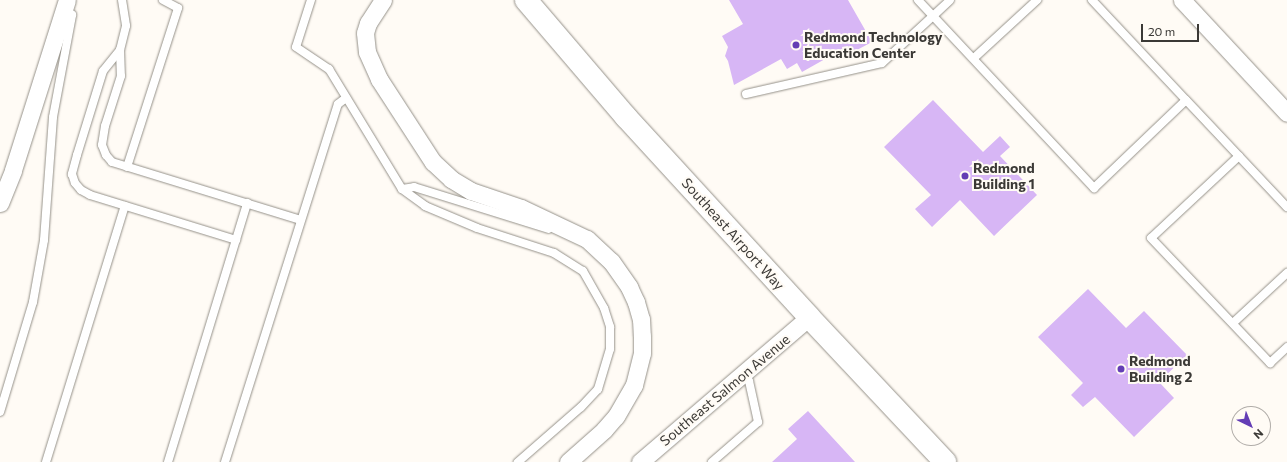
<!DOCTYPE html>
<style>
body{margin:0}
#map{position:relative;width:1287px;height:462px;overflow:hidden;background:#fffbf5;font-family:Commissioner,sans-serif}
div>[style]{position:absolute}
.building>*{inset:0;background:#d7b6f5}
.roads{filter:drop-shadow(0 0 1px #959189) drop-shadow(0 0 1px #959189)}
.lane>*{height:8px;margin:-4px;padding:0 4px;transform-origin:4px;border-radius:4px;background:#fff}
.street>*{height:17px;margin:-8.5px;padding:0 8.5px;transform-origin:8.5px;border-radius:8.5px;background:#fff}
.secondary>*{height:22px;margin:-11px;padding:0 11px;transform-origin:11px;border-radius:11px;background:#fff}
.dots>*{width:11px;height:11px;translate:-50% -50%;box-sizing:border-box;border:2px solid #fffbf5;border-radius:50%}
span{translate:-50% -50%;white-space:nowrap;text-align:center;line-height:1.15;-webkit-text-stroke:4px #fffbf5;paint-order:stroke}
.poi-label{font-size:14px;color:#3b3936;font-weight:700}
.left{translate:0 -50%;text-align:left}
.street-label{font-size:14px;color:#3b3936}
.north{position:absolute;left:1231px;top:406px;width:40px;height:40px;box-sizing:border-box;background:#fffbf5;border:1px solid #b1ada9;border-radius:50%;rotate:137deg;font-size:11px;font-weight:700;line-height:16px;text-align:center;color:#3b3936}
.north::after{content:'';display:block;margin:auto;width:14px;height:18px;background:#633db5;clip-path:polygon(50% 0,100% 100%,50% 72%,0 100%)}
.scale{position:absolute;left:1141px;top:24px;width:58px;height:18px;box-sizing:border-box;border:2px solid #3b3936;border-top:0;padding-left:5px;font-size:12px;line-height:14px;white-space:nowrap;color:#3b3936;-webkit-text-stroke:3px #fffbf5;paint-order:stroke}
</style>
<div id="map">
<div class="building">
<div style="clip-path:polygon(729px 0,848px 0,872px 42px,838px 60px,834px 54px,802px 72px,797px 63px,787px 69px,781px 59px,734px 85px,728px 61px,725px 56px,728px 47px,722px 36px,743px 24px)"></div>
<div style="clip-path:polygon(933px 100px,983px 152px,1000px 136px,1010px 147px,1000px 156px,1037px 195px,994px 236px,960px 200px,932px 227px,915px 209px,931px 195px,884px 147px)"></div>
<div style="clip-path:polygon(1088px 289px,1126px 328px,1144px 311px,1187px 355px,1159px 382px,1174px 398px,1134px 437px,1095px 397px,1083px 407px,1071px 395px,1083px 383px,1038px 337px)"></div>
<div style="clip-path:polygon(808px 411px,855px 462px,772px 462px,797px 439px,788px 429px)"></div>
</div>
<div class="roads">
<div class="lane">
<div style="left:122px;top:0;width:26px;rotate:81deg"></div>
<div style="left:126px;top:26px;width:25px;rotate:104deg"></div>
<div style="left:120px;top:50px;width:27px;rotate:129deg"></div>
<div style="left:103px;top:71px;width:88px;rotate:107.2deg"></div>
<div style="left:77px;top:155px;width:20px;rotate:105deg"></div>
<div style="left:72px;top:174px;width:9px;rotate:72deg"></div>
<div style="left:75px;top:183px;width:9px;rotate:49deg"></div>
<div style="left:81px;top:190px;width:10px;rotate:29deg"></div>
<div style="left:90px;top:195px;width:153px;rotate:17.1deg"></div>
<div style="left:311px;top:0;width:49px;rotate:107.7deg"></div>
<div style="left:296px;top:47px;width:40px;rotate:34deg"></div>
<div style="left:329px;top:69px;width:140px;rotate:58.7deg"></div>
<div style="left:402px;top:189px;width:29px;rotate:36deg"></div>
<div style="left:425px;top:206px;width:56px;rotate:22.9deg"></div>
<div style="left:477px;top:228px;width:81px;rotate:18deg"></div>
<div style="left:554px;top:253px;width:34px;rotate:32deg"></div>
<div style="left:583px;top:271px;width:43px;rotate:60.4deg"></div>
<div style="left:604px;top:308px;width:20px;rotate:72deg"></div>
<div style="left:610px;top:327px;width:22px;rotate:90deg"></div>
<div style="left:610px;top:349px;width:42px;rotate:106.7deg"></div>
<div style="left:598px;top:389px;width:25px;rotate:133deg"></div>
<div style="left:581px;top:407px;width:84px;rotate:138.9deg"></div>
<div style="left:918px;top:0;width:22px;rotate:47deg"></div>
<div style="left:933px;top:16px;width:23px;rotate:-43deg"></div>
<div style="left:1092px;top:0;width:137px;rotate:46.8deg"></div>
<div style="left:120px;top:50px;width:26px;rotate:88deg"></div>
<div style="left:121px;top:76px;width:52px;rotate:107.7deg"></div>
<div style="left:105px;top:126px;width:19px;rotate:99deg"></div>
<div style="left:102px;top:145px;width:11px;rotate:68deg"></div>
<div style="left:106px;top:155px;width:9px;rotate:49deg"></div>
<div style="left:112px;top:162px;width:197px;rotate:17.1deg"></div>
<div style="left:974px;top:58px;width:86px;rotate:-42.6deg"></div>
<div style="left:746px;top:94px;width:139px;rotate:-12.8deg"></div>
<div style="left:882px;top:63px;width:69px;rotate:-42.7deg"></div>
<div style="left:933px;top:16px;width:236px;rotate:46.9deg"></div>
<div style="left:1094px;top:188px;width:127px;rotate:-43.7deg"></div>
<div style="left:1186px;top:100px;width:147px;rotate:46.7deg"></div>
<div style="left:1239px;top:156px;width:120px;rotate:137deg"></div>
<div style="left:1151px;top:238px;width:173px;rotate:46.4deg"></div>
<div style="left:1270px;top:363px;width:23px;rotate:-43deg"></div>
<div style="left:127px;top:167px;width:167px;rotate:-72.2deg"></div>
<div style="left:178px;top:8px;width:17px;rotate:-152deg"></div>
<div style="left:402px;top:189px;width:12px;rotate:-9deg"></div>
<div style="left:414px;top:187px;width:141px;rotate:17.3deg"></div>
<div style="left:1233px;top:323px;width:74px;rotate:-42.8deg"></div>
<div style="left:0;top:412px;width:115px;rotate:-73.3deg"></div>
<div style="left:33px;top:302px;width:63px;rotate:-79.9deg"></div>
<div style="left:44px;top:240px;width:123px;rotate:-85.8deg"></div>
<div style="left:53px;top:117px;width:104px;rotate:-79.4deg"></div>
<div style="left:72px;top:15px;width:11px;rotate:-131deg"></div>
<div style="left:46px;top:462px;width:268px;rotate:-72.9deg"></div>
<div style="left:168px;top:462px;width:271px;rotate:-73deg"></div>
<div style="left:225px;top:462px;width:375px;rotate:-72.5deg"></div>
<div style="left:338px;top:104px;width:10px;rotate:-37deg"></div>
<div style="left:712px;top:462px;width:61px;rotate:-41deg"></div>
<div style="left:758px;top:422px;width:42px;rotate:-102.4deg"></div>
<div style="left:749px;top:381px;width:9px;rotate:-122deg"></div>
</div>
<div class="street">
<div style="left:383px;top:0;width:27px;rotate:123deg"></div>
<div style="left:368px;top:23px;width:10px;rotate:107deg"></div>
<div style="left:365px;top:33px;width:19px;rotate:84deg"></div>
<div style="left:367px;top:52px;width:30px;rotate:66deg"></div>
<div style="left:379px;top:79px;width:99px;rotate:57deg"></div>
<div style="left:433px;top:162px;width:25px;rotate:43deg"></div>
<div style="left:451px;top:179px;width:23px;rotate:31deg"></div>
<div style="left:471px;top:191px;width:53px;rotate:18.8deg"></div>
<div style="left:521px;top:208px;width:73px;rotate:25.2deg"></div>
<div style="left:587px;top:239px;width:33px;rotate:43deg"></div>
<div style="left:611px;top:261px;width:32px;rotate:55deg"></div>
<div style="left:629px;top:287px;width:17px;rotate:65deg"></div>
<div style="left:636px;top:302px;width:18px;rotate:74deg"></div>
<div style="left:641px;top:319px;width:17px;rotate:87deg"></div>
<div style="left:642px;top:336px;width:17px;rotate:90deg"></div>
<div style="left:642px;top:353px;width:33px;rotate:104deg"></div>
<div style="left:634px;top:385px;width:36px;rotate:120deg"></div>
<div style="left:616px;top:416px;width:18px;rotate:131deg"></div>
<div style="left:604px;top:430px;width:48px;rotate:138.4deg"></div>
<div style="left:1182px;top:0;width:154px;rotate:47.1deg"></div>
<div style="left:0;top:203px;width:35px;rotate:-68deg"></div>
<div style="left:13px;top:170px;width:178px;rotate:-72.4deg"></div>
<div style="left:640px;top:462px;width:223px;rotate:-40.6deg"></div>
</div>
<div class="secondary">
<div style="left:526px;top:0;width:154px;rotate:49.5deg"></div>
<div style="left:626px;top:117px;width:271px;rotate:47.5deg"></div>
<div style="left:809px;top:317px;width:199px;rotate:46.8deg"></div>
</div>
</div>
<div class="dots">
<div style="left:796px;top:45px;background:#633db5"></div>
<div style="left:965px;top:176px;background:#633db5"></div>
<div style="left:1121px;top:369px;background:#633db5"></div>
</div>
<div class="poi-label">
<span class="left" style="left:804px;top:45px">Redmond Technology<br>Education Center</span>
<span class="left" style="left:973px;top:176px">Redmond<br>Building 1</span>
<span class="left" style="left:1129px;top:369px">Redmond<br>Building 2</span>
</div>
<div class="street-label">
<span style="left:733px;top:234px;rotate:48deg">Southeast Airport Way</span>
<span style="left:725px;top:390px;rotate:-40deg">Southeast Salmon Avenue</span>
</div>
<div class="north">N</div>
<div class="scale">20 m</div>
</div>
